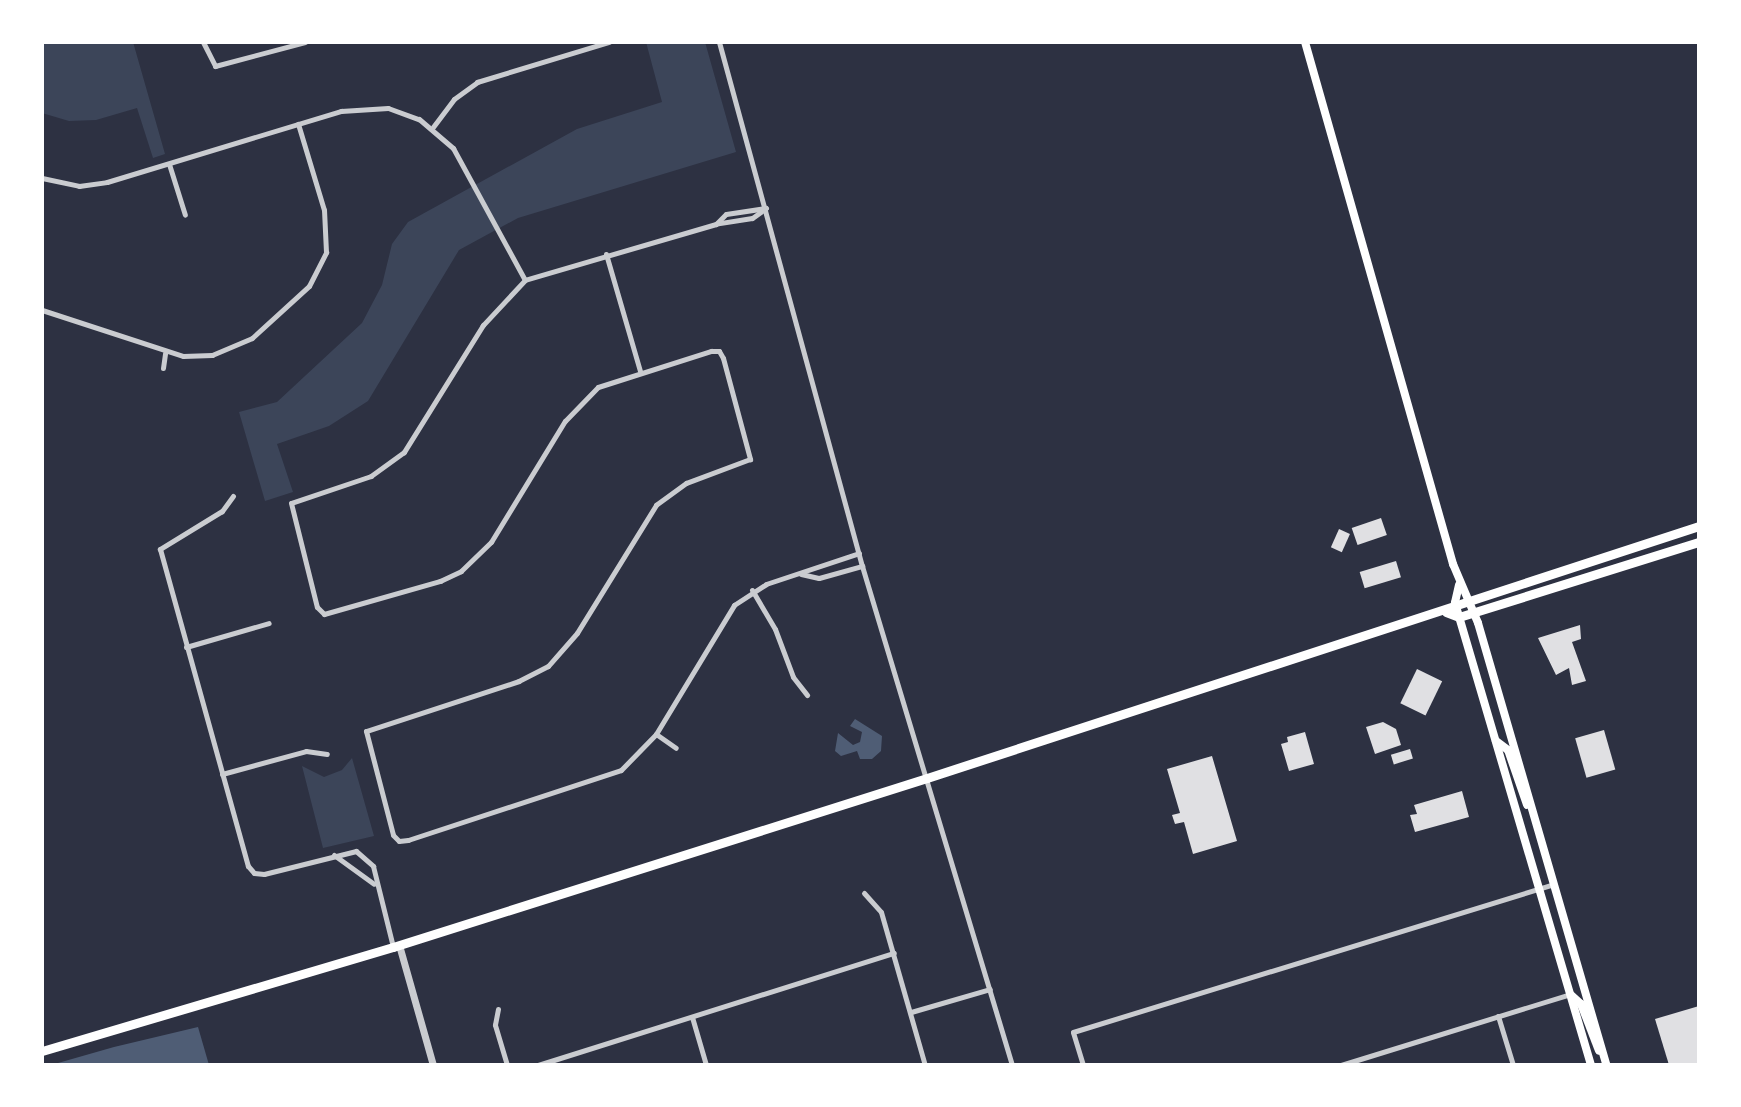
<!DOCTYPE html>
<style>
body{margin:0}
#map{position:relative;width:1741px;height:1107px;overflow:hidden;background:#2d3142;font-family:"Exo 2",sans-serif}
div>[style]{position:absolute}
.green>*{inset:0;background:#3c4559}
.water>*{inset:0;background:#4f5d75}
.building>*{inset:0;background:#e0e0e3;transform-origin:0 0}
.minor>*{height:5px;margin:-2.5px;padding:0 2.5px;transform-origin:2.5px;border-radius:2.5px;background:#caccd0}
.tertiary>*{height:7px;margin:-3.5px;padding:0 3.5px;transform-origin:3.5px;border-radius:3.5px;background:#caccd0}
.secondary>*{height:8px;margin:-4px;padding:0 4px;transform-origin:4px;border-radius:4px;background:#fff}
.primary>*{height:9px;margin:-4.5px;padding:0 4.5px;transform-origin:4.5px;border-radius:4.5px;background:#fff}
span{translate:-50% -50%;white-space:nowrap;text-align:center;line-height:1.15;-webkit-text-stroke:6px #fff;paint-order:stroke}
.frame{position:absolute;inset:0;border:44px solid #fff;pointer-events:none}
</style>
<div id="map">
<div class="green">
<div style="clip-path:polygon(42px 42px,133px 42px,165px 154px,153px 158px,137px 108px,96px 120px,69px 121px,42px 113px)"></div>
<div style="clip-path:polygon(646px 42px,705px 42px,736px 152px,518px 218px,459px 250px,368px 401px,329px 426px,277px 444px,293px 492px,265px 501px,239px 412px,277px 402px,362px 323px,382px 285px,392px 244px,408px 222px,577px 129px,662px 102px)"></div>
<div style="clip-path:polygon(352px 758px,374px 836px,323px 848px,302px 766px,324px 777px,342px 770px)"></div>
</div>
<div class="water">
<div style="clip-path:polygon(855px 719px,882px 736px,881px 751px,872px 759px,860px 759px,857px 751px,841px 756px,835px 751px,838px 733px,853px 745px,860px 742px,862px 732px,850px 726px)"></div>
<div style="clip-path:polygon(198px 1027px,209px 1065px,51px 1065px,114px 1047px)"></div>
</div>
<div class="building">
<div style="left:1381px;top:518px;width:18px;height:31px;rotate:71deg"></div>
<div style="left:1339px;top:529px;width:12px;height:20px;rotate:24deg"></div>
<div style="left:1396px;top:561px;width:17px;height:38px;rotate:73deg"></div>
<div style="clip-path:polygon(1580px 625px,1581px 639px,1572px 642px,1586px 681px,1572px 685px,1569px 668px,1556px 675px,1538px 638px)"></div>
<div style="left:1417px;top:669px;width:28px;height:38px;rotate:26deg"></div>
<div style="clip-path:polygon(1383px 722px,1396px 729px,1401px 745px,1375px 754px,1366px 727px)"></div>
<div style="left:1604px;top:730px;width:41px;height:30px;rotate:74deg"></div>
<div style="clip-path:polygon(1305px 732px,1314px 764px,1289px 771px,1281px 744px,1288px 742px,1287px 737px)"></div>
<div style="left:1410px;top:749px;width:10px;height:20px;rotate:73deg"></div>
<div style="clip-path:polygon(1212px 756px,1237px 841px,1193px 854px,1184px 822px,1175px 824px,1172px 815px,1180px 813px,1167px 769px)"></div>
<div style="clip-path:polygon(1462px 791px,1469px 817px,1415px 832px,1410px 815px,1417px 814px,1414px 805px)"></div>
<div style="clip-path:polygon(1699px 1006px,1699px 1065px,1669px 1065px,1655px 1019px)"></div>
</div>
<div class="minor">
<div style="left:203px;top:42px;width:27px;rotate:63deg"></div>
<div style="left:215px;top:66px;width:93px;rotate:-14.9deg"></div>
<div style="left:719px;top:42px;width:543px;rotate:74.74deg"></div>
<div style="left:862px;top:566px;width:521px;rotate:73.27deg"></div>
<div style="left:433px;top:127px;width:35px;rotate:-53deg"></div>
<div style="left:454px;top:99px;width:29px;rotate:-36deg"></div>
<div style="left:477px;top:82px;width:138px;rotate:-16.9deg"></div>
<div style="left:169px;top:164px;width:53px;rotate:72.6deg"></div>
<div style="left:42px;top:178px;width:38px;rotate:12deg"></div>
<div style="left:79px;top:186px;width:28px;rotate:-8deg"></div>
<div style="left:107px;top:182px;width:245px;rotate:-16.9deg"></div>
<div style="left:341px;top:111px;width:47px;rotate:-3.7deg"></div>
<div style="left:388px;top:108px;width:33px;rotate:20deg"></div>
<div style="left:419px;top:119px;width:45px;rotate:40.5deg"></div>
<div style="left:453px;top:148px;width:150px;rotate:61.4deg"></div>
<div style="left:766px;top:208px;width:17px;rotate:144deg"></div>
<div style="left:752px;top:218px;width:36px;rotate:171deg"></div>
<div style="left:716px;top:224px;width:199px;rotate:163.7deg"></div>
<div style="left:525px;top:280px;width:62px;rotate:133deg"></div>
<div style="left:483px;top:325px;width:150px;rotate:121.9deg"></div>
<div style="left:404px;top:452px;width:41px;rotate:144deg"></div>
<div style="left:371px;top:476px;width:84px;rotate:161.4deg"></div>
<div style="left:291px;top:503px;width:107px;rotate:76deg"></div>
<div style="left:317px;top:607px;width:10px;rotate:45deg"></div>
<div style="left:324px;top:614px;width:121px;rotate:-15.9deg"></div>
<div style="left:440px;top:581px;width:23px;rotate:-25deg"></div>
<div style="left:461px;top:571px;width:42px;rotate:-44deg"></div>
<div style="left:491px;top:542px;width:142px;rotate:-58.6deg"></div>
<div style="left:565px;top:421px;width:47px;rotate:-45.9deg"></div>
<div style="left:598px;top:387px;width:119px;rotate:-17.7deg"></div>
<div style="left:711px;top:351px;width:8px"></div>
<div style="left:719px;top:351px;width:8px;rotate:60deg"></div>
<div style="left:723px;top:358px;width:105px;rotate:75deg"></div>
<div style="left:750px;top:459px;width:68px;rotate:159.4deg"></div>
<div style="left:686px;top:483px;width:37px;rotate:144deg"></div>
<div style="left:656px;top:505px;width:150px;rotate:121.7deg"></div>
<div style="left:577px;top:633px;width:44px;rotate:131.3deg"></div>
<div style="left:548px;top:666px;width:33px;rotate:153deg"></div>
<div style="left:519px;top:681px;width:161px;rotate:161.9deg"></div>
<div style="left:366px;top:731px;width:107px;rotate:75.4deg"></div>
<div style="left:393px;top:835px;width:8px;rotate:45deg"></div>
<div style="left:399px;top:841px;width:9px;rotate:-6deg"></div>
<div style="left:408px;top:840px;width:224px;rotate:-18.2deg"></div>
<div style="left:621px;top:770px;width:50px;rotate:-45.8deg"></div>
<div style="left:656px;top:734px;width:151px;rotate:-58.8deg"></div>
<div style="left:734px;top:605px;width:38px;rotate:-33deg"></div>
<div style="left:766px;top:584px;width:98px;rotate:-18.4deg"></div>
<div style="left:716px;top:224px;width:14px;rotate:-45deg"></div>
<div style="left:726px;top:214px;width:40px;rotate:-8.5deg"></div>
<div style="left:606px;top:254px;width:122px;rotate:73.8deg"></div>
<div style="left:42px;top:310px;width:148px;rotate:18.1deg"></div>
<div style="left:183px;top:356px;width:29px;rotate:-2deg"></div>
<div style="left:212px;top:355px;width:43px;rotate:-23deg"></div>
<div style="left:252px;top:338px;width:77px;rotate:-42.4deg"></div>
<div style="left:309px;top:286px;width:38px;rotate:-63deg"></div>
<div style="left:326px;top:252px;width:42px;rotate:-92.7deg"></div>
<div style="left:324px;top:210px;width:90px;rotate:-106.8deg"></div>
<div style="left:163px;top:368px;width:15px;rotate:-82deg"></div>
<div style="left:233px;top:496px;width:19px;rotate:126deg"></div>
<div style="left:222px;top:511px;width:73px;rotate:148.5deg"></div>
<div style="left:160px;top:549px;width:329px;rotate:74.5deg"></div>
<div style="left:248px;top:866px;width:9px;rotate:49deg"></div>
<div style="left:254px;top:873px;width:10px;rotate:6deg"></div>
<div style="left:264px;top:874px;width:95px;rotate:-14deg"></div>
<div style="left:356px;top:851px;width:23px;rotate:41deg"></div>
<div style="left:373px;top:866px;width:83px;rotate:76.1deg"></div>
<div style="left:801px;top:574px;width:18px;rotate:13deg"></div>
<div style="left:819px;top:578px;width:45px;rotate:-15.6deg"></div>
<div style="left:752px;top:590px;width:45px;rotate:59.5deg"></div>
<div style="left:775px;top:629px;width:51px;rotate:69.4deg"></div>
<div style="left:793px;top:677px;width:23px;rotate:52deg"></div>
<div style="left:186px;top:647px;width:86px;rotate:-16.1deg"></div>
<div style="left:656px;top:734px;width:24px;rotate:35deg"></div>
<div style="left:222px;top:774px;width:87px;rotate:-15.3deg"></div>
<div style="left:306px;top:751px;width:21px;rotate:8deg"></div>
<div style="left:334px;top:855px;width:49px;rotate:35.9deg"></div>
<div style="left:864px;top:893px;width:25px;rotate:48deg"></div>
<div style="left:881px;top:912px;width:159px;rotate:74deg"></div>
<div style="left:498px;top:1009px;width:16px;rotate:101deg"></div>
<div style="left:495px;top:1025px;width:42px;rotate:73.3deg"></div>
<div style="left:911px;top:1012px;width:82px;rotate:-16.2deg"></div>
<div style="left:1498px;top:1016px;width:51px;rotate:73deg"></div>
<div style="left:692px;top:1017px;width:50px;rotate:73.7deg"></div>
<div style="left:538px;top:1065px;width:373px;rotate:-17.5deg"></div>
<div style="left:1083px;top:1065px;width:34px;rotate:-107deg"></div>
<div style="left:1073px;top:1032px;width:503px;rotate:-17.1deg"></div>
<div style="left:1341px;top:1065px;width:240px;rotate:-17.2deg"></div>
</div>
<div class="tertiary">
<div style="left:399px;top:945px;width:125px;rotate:74.2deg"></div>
</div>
<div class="secondary">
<div style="left:1305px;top:42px;width:543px;rotate:74.17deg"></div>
<div style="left:1453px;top:564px;width:64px;rotate:67deg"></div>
<div style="left:1478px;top:623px;width:460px;rotate:73.8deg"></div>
<div style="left:1459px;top:585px;width:18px;rotate:103deg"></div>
<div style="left:1455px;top:603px;width:482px;rotate:73.6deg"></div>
<div style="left:1496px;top:741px;width:15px;rotate:37deg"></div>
<div style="left:1508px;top:750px;width:58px;rotate:70.9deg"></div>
<div style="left:1571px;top:995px;width:13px;rotate:42deg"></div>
<div style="left:1581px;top:1004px;width:50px;rotate:69deg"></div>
</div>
<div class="primary">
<div style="left:1446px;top:612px;width:14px;rotate:21deg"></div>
<div style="left:1459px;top:617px;width:251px;rotate:-17.4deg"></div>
<div style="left:42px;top:1051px;width:366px;rotate:-16.5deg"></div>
<div style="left:393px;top:947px;width:560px;rotate:-17.56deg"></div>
<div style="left:927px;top:778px;width:812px;rotate:-18.08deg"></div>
</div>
<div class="frame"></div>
</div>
